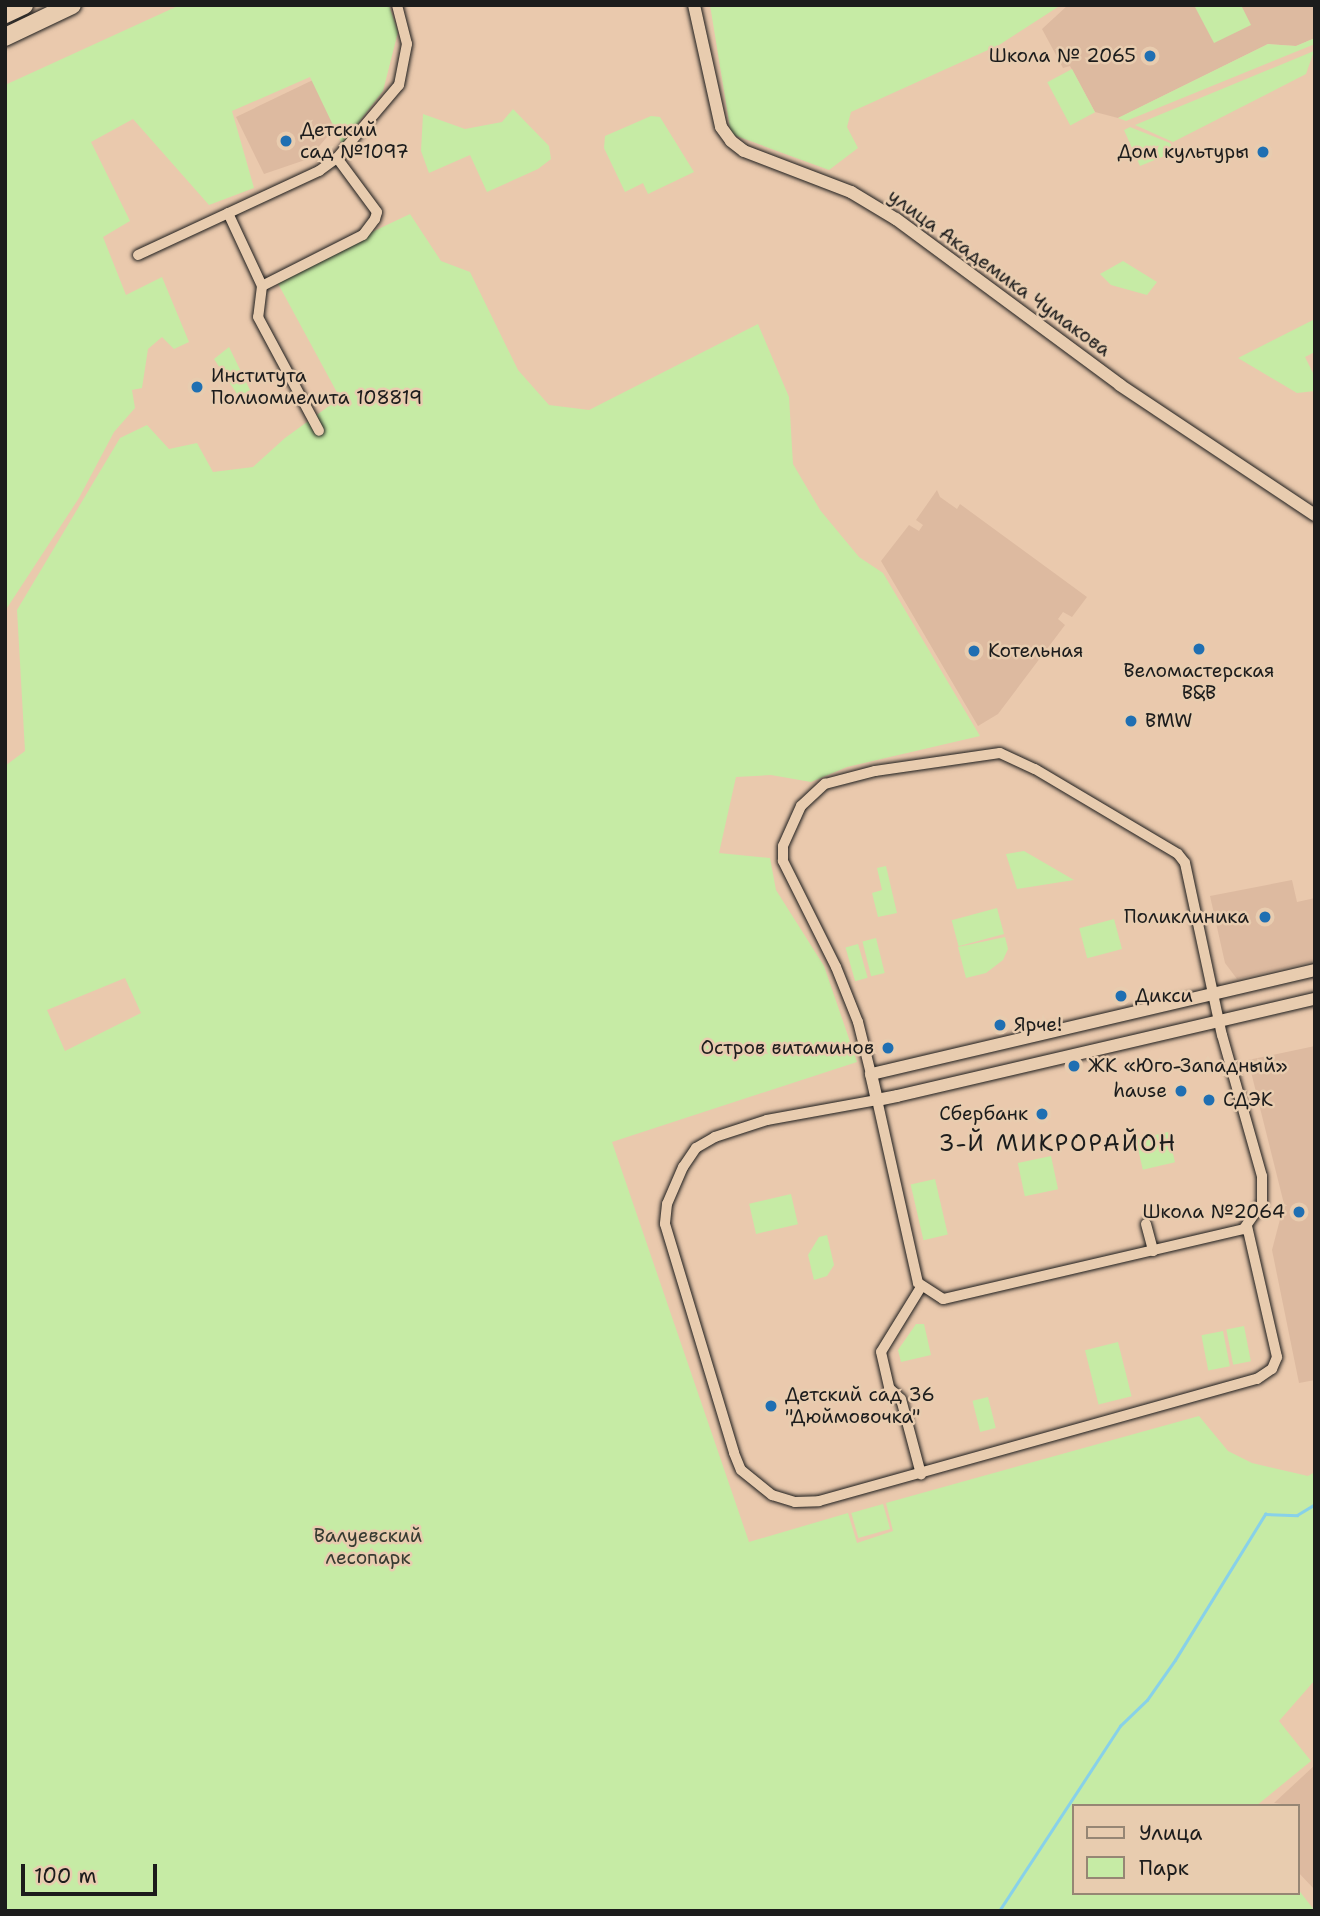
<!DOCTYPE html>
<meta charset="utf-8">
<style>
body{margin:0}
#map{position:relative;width:1320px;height:1916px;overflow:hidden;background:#eac9ad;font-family:"Shantell Sans",sans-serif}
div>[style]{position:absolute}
.built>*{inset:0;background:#ddbaa0}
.green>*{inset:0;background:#c6eba5;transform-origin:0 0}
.stream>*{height:2.5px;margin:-1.25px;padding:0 1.25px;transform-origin:1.25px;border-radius:1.25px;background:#88d1e9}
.roads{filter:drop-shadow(0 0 2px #1c1c1c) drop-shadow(0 0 2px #1c1c1c)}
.minor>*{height:10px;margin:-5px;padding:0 5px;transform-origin:5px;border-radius:5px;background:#e8ccaf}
.tertiary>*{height:12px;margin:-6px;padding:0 6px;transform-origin:6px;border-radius:6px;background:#e8ccaf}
.trunk>*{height:18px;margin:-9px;padding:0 9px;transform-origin:9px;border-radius:9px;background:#e8ccaf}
.dots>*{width:19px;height:19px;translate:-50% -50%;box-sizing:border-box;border:4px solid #e8ccaf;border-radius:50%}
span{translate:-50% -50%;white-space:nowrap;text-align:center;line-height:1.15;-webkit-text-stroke:5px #e8ccaf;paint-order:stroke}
.poi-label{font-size:19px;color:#1c1c1c}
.right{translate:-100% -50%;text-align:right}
.left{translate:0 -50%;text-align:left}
.street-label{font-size:19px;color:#1c1c1c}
.park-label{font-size:19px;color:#363b31}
.quarter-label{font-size:23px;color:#1c1c1c;letter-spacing:2px}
.frame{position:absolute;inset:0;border:7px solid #1c1c1c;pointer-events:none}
.legend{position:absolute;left:1072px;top:1804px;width:228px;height:91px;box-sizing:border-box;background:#e8ccaf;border:2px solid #968674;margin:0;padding:9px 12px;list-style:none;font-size:21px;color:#1c1c1c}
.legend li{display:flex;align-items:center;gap:14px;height:35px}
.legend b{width:35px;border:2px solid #968674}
.scale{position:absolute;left:21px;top:1864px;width:136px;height:32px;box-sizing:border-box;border:4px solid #1c1c1c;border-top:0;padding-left:9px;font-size:21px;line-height:24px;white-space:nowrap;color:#1c1c1c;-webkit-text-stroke:5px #e8ccaf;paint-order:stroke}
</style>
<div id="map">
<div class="built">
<div style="clip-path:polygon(1068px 5px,1315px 5px,1315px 38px,1296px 46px,1268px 44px,1118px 118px,1095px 112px,1070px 66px,1063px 68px,1042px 29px)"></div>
<div style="clip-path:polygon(315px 79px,340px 122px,308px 159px,264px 174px,236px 117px)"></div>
<div style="clip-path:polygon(937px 490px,940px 497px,957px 509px,960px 504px,1087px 597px,1072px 617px,1063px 612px,1058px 619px,1065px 625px,998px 714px,978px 726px,881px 561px,909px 525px,919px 531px,923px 525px,916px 520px)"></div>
<div style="clip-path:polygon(1292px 880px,1297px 902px,1315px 898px,1315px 961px,1237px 979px,1225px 963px,1210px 896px)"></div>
<div style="clip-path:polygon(1315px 1046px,1315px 1380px,1299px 1383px,1272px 1250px,1284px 1204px,1248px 1060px)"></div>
<div style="clip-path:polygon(1315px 1765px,1315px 1890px,1297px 1871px,1297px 1806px,1274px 1803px)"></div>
</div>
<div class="green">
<div style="clip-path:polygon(180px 5px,389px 5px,398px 32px,383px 91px,342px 144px,310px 77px,232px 111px,254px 188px,209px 205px,133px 119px,91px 142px,130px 221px,103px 237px,126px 295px,162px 277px,189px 342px,174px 349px,162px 337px,148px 349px,142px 388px,132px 390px,135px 408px,114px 432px,79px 498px,5px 611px,5px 85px)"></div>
<div style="clip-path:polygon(710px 5px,1061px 5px,999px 45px,851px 112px,847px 127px,858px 148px,829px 170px,731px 134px)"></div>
<div style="clip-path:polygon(1194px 5px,1241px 5px,1251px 25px,1214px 43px)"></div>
<div style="clip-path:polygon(1315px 38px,1315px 44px,1126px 121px,1118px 118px,1268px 44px,1296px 46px)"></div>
<div style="clip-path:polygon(1314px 51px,1306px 74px,1173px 142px,1135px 125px)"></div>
<div style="left:1072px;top:69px;width:49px;height:28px;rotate:62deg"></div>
<div style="clip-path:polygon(513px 109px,549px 146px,551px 159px,538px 169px,487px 192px,470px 155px,429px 173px,421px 151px,423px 114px,465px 129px,502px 122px)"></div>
<div style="clip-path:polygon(651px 116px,660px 117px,694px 172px,648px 194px,643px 183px,625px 192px,604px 148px,605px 136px)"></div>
<div style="clip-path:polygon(1130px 127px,1170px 143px,1174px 152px,1140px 166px,1124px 130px)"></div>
<div style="clip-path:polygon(evenodd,410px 214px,441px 261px,470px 272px,518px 370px,549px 405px,589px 410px,758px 324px,789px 397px,793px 464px,820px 510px,859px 557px,883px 573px,980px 736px,847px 767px,811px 782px,771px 775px,736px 777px,719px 853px,770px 858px,776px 890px,824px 966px,857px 1062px,612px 1142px,749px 1542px,848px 1513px,857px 1543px,893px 1531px,886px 1503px,1199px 1416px,1228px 1451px,1252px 1463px,1308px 1476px,1315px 1472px,1315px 1680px,1279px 1721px,1311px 1761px,1256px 1806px,1073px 1806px,1073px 1893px,1297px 1893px,1297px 1888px,1315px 1911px,5px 1911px,5px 766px,25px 751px,17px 610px,120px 438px,147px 425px,169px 449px,197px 443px,213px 472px,253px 467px,285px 438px,340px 398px,275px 278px,410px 214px,125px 978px,141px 1013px,65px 1051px,47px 1010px,125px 978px)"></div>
<div style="clip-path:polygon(1123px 261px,1157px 282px,1147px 295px,1111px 285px,1100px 274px)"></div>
<div style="clip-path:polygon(1315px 319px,1315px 352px,1305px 357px,1315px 377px,1315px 391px,1297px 393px,1238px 358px)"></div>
<div style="clip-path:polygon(229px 347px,250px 390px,239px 397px,214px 359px)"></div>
<div style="clip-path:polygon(1024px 851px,1074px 880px,1017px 889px,1006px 854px)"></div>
<div style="clip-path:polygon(886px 866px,897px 913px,878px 917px,872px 893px,882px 890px,877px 868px)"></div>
<div style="left:997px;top:908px;width:27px;height:47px;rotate:75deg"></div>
<div style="left:1114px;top:919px;width:31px;height:36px;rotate:75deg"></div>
<div style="clip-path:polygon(1005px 937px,1008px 949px,1003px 960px,986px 973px,966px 978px,958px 947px)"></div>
<div style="left:876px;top:938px;width:36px;height:14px;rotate:76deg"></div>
<div style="left:858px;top:944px;width:35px;height:13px;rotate:74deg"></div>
<div style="left:1168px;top:1132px;width:31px;height:33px;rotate:77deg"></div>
<div style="left:1051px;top:1156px;width:34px;height:34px;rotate:78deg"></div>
<div style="left:935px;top:1179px;width:57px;height:25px;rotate:77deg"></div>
<div style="left:791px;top:1194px;width:31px;height:43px;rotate:77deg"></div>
<div style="clip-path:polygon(827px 1235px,834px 1265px,827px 1276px,814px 1280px,808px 1255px,819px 1237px)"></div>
<div style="clip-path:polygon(916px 1324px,924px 1324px,931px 1355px,901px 1362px,898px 1350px)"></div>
<div style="left:1244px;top:1326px;width:36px;height:18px;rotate:79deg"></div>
<div style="left:1223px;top:1331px;width:36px;height:22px;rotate:79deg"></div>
<div style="left:1118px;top:1342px;width:56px;height:34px;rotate:76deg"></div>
<div style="left:988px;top:1397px;width:32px;height:16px;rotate:76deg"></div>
<div style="left:883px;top:1504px;width:26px;height:33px;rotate:74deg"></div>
</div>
<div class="stream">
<div style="left:999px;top:1911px;width:221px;rotate:-56.8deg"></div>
<div style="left:1120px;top:1726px;width:37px;rotate:-44deg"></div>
<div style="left:1147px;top:1700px;width:49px;rotate:-55deg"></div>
<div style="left:1175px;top:1660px;width:172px;rotate:-58.3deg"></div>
<div style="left:1265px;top:1514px;width:32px;rotate:2deg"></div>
<div style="left:1297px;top:1515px;width:21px;rotate:-31deg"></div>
</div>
<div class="roads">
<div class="minor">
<div style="left:228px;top:213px;width:81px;rotate:65deg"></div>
<div style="left:262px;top:286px;width:31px;rotate:97deg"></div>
<div style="left:258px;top:317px;width:129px;rotate:61.8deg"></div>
<div style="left:138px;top:255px;width:200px;rotate:-24.9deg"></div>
<div style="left:319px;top:171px;width:22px;rotate:-36deg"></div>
<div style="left:337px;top:158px;width:96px;rotate:-49.7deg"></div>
<div style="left:399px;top:85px;width:42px;rotate:-79deg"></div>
<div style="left:407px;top:44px;width:40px;rotate:-104.4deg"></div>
<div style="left:262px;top:286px;width:113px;rotate:-26.8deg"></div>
<div style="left:363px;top:235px;width:20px;rotate:-53deg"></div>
<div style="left:375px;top:219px;width:7px;rotate:-74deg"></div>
<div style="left:377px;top:212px;width:67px;rotate:-126.5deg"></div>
<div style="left:871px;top:1074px;width:54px;rotate:-104deg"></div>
<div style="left:858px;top:1022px;width:59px;rotate:-111.8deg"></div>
<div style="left:836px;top:967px;width:119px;rotate:-116.6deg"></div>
<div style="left:783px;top:861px;width:15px;rotate:-90deg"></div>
<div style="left:783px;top:846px;width:44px;rotate:-65.8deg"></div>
<div style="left:801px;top:806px;width:33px;rotate:-43deg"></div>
<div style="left:825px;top:784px;width:52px;rotate:-14.6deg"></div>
<div style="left:875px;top:771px;width:126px;rotate:-8.2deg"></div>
<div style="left:1000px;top:753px;width:38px;rotate:25deg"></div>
<div style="left:1035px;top:769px;width:166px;rotate:30.7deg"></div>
<div style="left:1178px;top:854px;width:11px;rotate:52deg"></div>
<div style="left:1185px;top:863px;width:176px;rotate:77.9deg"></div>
<div style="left:1222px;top:1035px;width:147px;rotate:74.2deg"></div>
<div style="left:1262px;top:1176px;width:27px;rotate:90deg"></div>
<div style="left:1262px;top:1203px;width:32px;rotate:125deg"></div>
<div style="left:1244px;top:1229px;width:309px;rotate:166.9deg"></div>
<div style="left:943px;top:1299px;width:30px;rotate:-147deg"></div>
<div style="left:918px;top:1283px;width:188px;rotate:-102.6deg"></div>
<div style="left:877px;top:1100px;width:112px;rotate:169.7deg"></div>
<div style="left:767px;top:1120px;width:55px;rotate:161.9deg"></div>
<div style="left:715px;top:1137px;width:22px;rotate:150deg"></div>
<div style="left:696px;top:1148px;width:23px;rotate:124deg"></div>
<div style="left:683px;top:1167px;width:40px;rotate:113.4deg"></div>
<div style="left:667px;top:1204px;width:20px;rotate:96deg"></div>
<div style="left:665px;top:1224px;width:239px;rotate:73.2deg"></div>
<div style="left:734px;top:1453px;width:18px;rotate:68deg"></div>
<div style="left:741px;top:1470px;width:40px;rotate:39deg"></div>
<div style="left:772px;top:1495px;width:24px;rotate:17deg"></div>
<div style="left:795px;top:1502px;width:24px;rotate:-2deg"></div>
<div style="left:819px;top:1501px;width:455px;rotate:-15.6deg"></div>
<div style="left:1257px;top:1379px;width:18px;rotate:-34deg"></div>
<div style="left:1272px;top:1369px;width:13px;rotate:-67deg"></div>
<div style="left:1277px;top:1357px;width:134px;rotate:-102.9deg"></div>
<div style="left:1146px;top:1224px;width:28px;rotate:75deg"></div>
<div style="left:921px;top:1287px;width:76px;rotate:121.6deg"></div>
<div style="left:881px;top:1352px;width:37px;rotate:77deg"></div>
<div style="left:889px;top:1388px;width:16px;rotate:43deg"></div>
<div style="left:901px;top:1399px;width:78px;rotate:75.1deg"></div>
</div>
<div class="tertiary">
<div style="left:694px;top:5px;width:125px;rotate:77.5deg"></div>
<div style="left:721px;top:127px;width:17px;rotate:54deg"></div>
<div style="left:731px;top:141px;width:16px;rotate:38deg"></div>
<div style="left:744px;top:151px;width:115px;rotate:21deg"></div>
<div style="left:851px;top:192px;width:52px;rotate:31deg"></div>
<div style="left:896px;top:219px;width:279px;rotate:36.5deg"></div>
<div style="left:1120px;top:385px;width:234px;rotate:33.7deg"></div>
<div style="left:1315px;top:970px;width:456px;rotate:166.8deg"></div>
<div style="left:871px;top:1074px;width:27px;rotate:77deg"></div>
<div style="left:877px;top:1100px;width:20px;rotate:-11deg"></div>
<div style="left:897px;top:1096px;width:429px;rotate:-13.1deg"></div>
</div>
<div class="trunk">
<div style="left:5px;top:14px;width:21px;rotate:-25deg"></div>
<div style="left:5px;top:37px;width:74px;rotate:-25.5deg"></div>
</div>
</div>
<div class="dots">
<div style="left:1150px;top:56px;background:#1f6fb2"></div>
<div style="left:286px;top:141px;background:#1f6fb2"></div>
<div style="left:1263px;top:152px;background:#1f6fb2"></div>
<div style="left:197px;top:387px;background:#1f6fb2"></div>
<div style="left:1199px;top:649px;background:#1f6fb2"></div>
<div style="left:974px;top:651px;background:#1f6fb2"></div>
<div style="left:1131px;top:721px;background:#1f6fb2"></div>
<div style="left:1265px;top:917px;background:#1f6fb2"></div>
<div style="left:1121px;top:996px;background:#1f6fb2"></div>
<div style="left:1000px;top:1025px;background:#1f6fb2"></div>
<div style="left:888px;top:1048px;background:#1f6fb2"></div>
<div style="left:1074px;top:1066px;background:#1f6fb2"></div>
<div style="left:1181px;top:1091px;background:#1f6fb2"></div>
<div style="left:1209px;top:1100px;background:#1f6fb2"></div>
<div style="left:1042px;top:1114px;background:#1f6fb2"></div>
<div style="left:1299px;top:1212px;background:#1f6fb2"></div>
<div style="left:771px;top:1406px;background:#1f6fb2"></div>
</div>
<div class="poi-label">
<span class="right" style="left:1136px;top:56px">Школа № 2065</span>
<span class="left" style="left:300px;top:141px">Детский<br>сад №1097</span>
<span class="right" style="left:1249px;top:152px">Дом культуры</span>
<span class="left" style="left:211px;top:387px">Института<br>Полиомиелита 108819</span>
<span class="left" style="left:988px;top:651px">Котельная</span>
<span style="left:1199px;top:682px">Веломастерская<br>B&amp;B</span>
<span class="left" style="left:1145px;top:721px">BMW</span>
<span class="right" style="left:1249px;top:917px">Поликлиника</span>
<span class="left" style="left:1135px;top:996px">Дикси</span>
<span class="left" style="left:1014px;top:1025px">Ярче!</span>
<span class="right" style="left:874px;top:1048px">Остров витаминов</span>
<span class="left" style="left:1088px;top:1066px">ЖК «Юго-Западный»</span>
<span class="right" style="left:1167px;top:1091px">hause</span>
<span class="left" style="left:1223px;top:1100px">СДЭК</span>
<span class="right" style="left:1028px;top:1114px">Сбербанк</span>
<span class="right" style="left:1285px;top:1212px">Школа №2064</span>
<span class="left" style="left:785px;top:1406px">Детский сад 36<br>"Дюймовочка"</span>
</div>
<div class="street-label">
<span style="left:999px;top:273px;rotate:36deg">улица Академика Чумакова</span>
</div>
<div class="park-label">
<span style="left:368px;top:1547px">Валуевский<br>лесопарк</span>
</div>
<div class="quarter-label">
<span style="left:1058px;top:1143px">3-Й МИКРОРАЙОН</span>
</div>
<div class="frame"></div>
<ul class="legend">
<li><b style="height:9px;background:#e8ccaf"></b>Улица</li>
<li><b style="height:19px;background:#c6eba5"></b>Парк</li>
</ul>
<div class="scale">100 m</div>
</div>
